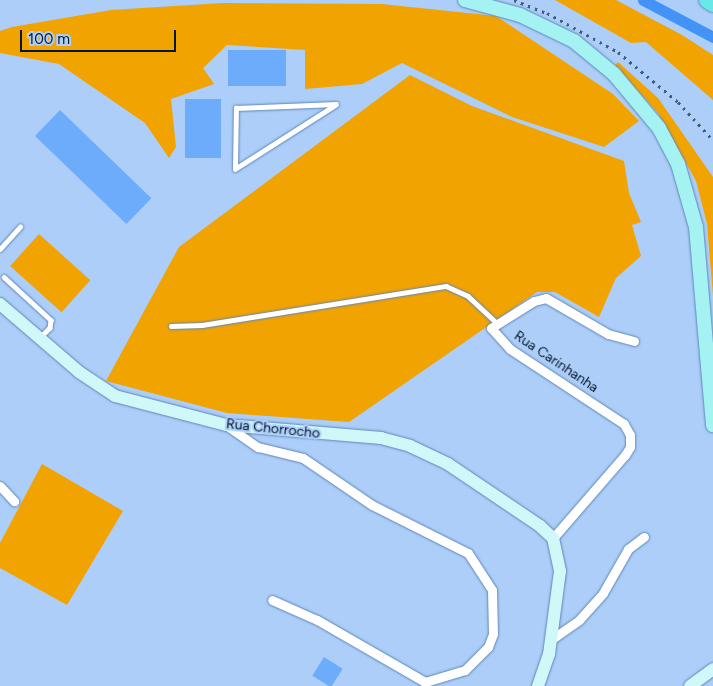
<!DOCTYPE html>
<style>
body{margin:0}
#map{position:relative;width:713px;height:686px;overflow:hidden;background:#accef9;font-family:Figtree,sans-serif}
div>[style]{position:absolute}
.green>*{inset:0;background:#f1a302;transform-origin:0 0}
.canal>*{height:11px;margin:-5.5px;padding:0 5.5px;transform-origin:5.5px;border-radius:5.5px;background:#4293f5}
.building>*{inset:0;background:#6dacfb;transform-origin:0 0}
.roads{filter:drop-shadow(0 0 1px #5f86b8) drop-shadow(0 0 1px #5f86b8)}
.lane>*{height:4.5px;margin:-2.25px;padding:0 2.25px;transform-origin:2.25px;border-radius:2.25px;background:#fff}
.street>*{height:9px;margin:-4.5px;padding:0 4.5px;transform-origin:4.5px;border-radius:4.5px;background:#fff}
.secondary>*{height:12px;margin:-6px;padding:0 6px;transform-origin:6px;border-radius:6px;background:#d1f8f8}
.primary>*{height:14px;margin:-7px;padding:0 7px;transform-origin:7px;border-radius:7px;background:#a4f2f1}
.highway>*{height:16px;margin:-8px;padding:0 8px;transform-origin:8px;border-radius:8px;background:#67e9e8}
.rail>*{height:3px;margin-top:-1.5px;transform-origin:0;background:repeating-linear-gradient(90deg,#445b77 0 2.5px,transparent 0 7.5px)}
span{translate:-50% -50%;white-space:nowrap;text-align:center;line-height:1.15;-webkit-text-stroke:4px #accef9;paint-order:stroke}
.street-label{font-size:14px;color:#07172a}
.scale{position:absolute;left:20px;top:30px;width:156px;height:22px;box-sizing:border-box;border:2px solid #07172a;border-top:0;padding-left:6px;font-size:15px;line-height:18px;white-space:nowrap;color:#07172a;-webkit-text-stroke:4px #accef9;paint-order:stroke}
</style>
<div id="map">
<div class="green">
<div style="clip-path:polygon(555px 0,616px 0,682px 35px,713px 55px,713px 100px,646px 42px,631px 43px)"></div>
<div style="clip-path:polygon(223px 3px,382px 4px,496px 16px,613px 94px,639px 121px,604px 147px,512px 117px,402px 63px,362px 84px,305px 89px,305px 50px,227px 45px,203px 68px,214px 84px,171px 99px,176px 147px,169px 158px,145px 123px,59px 64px,0 53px,0 31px,12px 27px,111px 10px)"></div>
<div style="clip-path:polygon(618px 62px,658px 98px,713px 177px,713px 296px,707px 224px,696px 181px,658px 113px,615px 65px)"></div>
<div style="clip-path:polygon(410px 75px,472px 106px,624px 161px,629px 193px,641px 222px,632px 225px,641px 256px,616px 278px,599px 317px,555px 292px,537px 292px,349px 422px,227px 413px,106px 381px,179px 247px)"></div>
<div style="left:39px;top:234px;width:69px;height:43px;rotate:42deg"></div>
<div style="clip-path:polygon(42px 464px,123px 511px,67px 605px,0 568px,0 543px)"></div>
</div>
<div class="canal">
<div style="left:643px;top:0;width:79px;rotate:27.9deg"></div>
</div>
<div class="building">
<div style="left:286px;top:50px;width:36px;height:58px;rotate:90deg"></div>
<div style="left:221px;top:99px;width:59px;height:36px;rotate:90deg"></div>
<div style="left:60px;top:110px;width:127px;height:36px;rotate:44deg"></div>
<div style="left:324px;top:657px;width:22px;height:22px;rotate:32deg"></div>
</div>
<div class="roads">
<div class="lane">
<div style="left:235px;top:169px;width:61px;rotate:-89.1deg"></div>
<div style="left:236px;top:108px;width:100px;rotate:-2.3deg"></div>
<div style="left:235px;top:169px;width:119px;rotate:-32.6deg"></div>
<div style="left:0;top:249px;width:30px;rotate:-48deg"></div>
<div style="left:4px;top:277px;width:64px;rotate:42.5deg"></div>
<div style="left:51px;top:320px;width:8px;rotate:97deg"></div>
<div style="left:50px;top:328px;width:13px;rotate:135deg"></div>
<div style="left:171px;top:326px;width:31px;rotate:-2deg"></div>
<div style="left:202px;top:325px;width:247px;rotate:-9.1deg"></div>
<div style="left:446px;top:286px;width:24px;rotate:24deg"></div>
<div style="left:468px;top:296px;width:41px;rotate:43deg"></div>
</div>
<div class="street">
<div style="left:226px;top:425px;width:39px;rotate:35deg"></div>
<div style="left:258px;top:447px;width:46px;rotate:13.7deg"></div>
<div style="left:303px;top:458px;width:83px;rotate:34.3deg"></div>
<div style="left:372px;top:505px;width:107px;rotate:26.6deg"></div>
<div style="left:468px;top:553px;width:44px;rotate:57deg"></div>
<div style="left:492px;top:590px;width:44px;rotate:88.7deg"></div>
<div style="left:493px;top:634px;width:14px;rotate:111deg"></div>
<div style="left:488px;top:647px;width:33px;rotate:135deg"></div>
<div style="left:465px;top:670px;width:42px;rotate:163.3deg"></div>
<div style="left:425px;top:682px;width:125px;rotate:-150.1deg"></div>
<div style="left:317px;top:620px;width:49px;rotate:-156deg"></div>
<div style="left:0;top:486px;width:21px;rotate:47deg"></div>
<div style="left:553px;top:538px;width:110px;rotate:-49.1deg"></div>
<div style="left:625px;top:455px;width:9px;rotate:-58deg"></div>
<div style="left:630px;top:447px;width:12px;rotate:-90deg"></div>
<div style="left:630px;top:435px;width:13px;rotate:-119deg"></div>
<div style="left:624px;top:424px;width:136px;rotate:-146.7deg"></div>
<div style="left:510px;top:349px;width:28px;rotate:-132deg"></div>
<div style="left:491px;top:328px;width:51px;rotate:-32.1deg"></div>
<div style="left:534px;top:301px;width:12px;rotate:-14deg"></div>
<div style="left:546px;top:298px;width:72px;rotate:30.1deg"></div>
<div style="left:608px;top:334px;width:27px;rotate:15deg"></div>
<div style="left:552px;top:639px;width:33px;rotate:-35deg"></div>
<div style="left:579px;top:620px;width:36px;rotate:-48deg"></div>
<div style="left:603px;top:593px;width:51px;rotate:-60.4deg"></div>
<div style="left:628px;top:549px;width:20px;rotate:-37deg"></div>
</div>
<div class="secondary">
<div style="left:0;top:304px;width:104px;rotate:40.7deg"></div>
<div style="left:79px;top:372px;width:43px;rotate:33.7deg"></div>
<div style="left:115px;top:396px;width:115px;rotate:14.6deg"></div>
<div style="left:226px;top:425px;width:156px;rotate:4.8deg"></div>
<div style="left:381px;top:438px;width:30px;rotate:15deg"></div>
<div style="left:410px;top:446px;width:42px;rotate:25.3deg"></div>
<div style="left:448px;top:464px;width:111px;rotate:34deg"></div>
<div style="left:540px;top:526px;width:18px;rotate:43deg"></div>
<div style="left:553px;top:538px;width:34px;rotate:78deg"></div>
<div style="left:560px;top:571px;width:84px;rotate:97.5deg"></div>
<div style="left:549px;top:654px;width:34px;rotate:109deg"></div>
<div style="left:690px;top:686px;width:29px;rotate:-36deg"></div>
</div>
<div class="primary">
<div style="left:465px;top:0;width:57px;rotate:15.3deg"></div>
<div style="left:520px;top:15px;width:60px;rotate:25.7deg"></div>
<div style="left:574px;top:41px;width:52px;rotate:39.5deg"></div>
<div style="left:614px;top:74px;width:70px;rotate:50.2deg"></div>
<div style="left:659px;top:128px;width:41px;rotate:62.2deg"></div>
<div style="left:678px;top:164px;width:66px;rotate:74.1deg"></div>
<div style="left:696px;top:227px;width:199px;rotate:85.1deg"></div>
</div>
<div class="highway">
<div style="left:707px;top:0;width:7px;rotate:34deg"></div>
</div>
</div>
<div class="rail">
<div style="left:514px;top:0;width:35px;rotate:22deg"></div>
<div style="left:547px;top:13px;width:81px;rotate:28.8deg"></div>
<div style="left:618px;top:52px;width:78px;rotate:39.8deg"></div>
<div style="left:678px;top:102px;width:52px;rotate:47.4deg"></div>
</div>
<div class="street-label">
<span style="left:556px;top:362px;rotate:34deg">Rua Carinhanha</span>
<span style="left:273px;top:429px;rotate:6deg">Rua Chorrocho</span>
</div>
<div class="scale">100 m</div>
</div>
